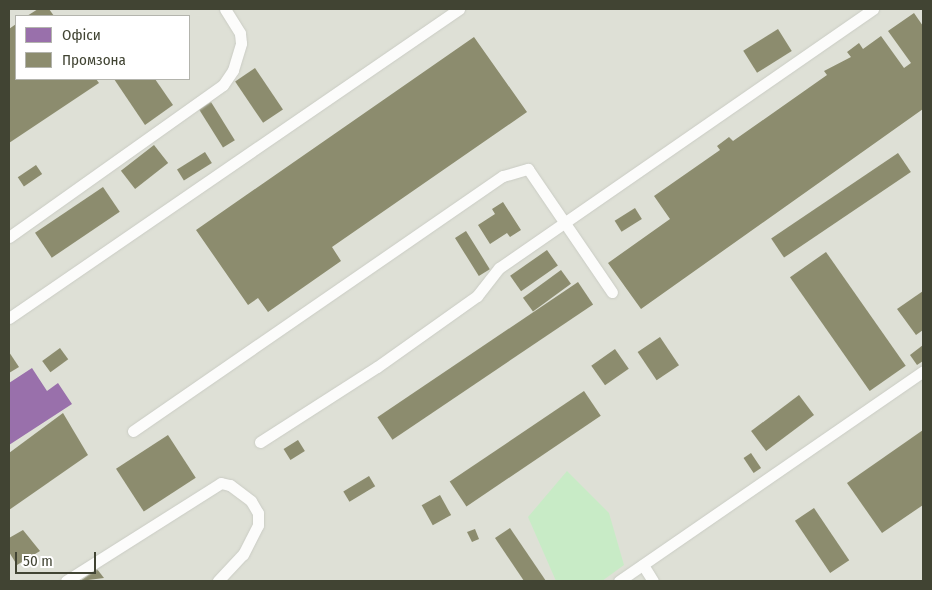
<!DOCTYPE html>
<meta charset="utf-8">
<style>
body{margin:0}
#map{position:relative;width:932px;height:590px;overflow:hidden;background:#edeee6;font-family:"Fira Sans Condensed",sans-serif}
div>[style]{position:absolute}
.industrial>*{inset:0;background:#dee0d6}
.green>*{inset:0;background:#c8ebc6}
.offices>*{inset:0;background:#9970ab}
.industry>*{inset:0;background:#8c8c6e;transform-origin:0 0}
.roads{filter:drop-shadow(0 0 1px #caccc4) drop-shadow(0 0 1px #caccc4)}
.minor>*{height:11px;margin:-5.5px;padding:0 5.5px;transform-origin:5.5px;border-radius:5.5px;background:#fcfcfb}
span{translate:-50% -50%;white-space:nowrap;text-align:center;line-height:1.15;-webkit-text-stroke:5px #fff;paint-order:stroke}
.frame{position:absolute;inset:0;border:10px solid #414433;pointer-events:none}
.legend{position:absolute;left:15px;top:15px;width:175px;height:65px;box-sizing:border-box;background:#fff;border:1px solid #b3b4ad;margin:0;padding:6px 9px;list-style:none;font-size:15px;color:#414433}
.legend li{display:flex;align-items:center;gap:10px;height:25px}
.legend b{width:25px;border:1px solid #b3b4ad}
.scale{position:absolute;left:15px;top:552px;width:81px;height:22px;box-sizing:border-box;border:2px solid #414433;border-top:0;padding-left:6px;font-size:15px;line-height:18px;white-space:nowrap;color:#414433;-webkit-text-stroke:4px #fff;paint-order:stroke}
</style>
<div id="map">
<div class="industrial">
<div style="clip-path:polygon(evenodd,9px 9px,923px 9px,923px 581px,9px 581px,9px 9px,16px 16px,189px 16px,189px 79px,16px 79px,16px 16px)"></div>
</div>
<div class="green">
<div style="clip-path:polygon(567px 471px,609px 513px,624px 565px,602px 581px,556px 581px,528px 517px)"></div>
</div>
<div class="offices">
<div style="clip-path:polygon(32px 368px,47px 391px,58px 383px,72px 404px,9px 445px,9px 383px)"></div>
</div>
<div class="industry">
<div style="clip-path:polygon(38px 9px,49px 9px,54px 16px,27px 16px)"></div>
<div style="clip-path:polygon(914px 13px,923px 26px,923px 109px,641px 309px,608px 263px,670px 219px,654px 196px,720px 150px,717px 146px,729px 137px,733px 141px,827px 75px,824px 71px,851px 57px,847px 52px,859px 43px,863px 49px,881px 36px,904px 68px,911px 63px,888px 31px)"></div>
<div style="clip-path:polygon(16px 24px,16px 79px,96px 79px,99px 83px,9px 143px,9px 29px)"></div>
<div style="left:778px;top:29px;width:26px;height:41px;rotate:58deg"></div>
<div style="clip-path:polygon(474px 37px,527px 112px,332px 247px,341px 261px,268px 312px,258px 298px,248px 305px,196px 230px)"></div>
<div style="left:255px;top:68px;width:50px;height:24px;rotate:56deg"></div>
<div style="clip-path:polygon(114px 79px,155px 79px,173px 105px,145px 125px)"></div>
<div style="left:211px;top:102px;width:45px;height:14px;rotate:58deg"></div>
<div style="left:154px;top:145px;width:23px;height:42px;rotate:52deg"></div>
<div style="left:205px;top:152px;width:13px;height:33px;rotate:58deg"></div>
<div style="left:898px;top:153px;width:23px;height:153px;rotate:56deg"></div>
<div style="left:36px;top:165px;width:11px;height:22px;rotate:56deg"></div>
<div style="left:103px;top:187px;width:30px;height:82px;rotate:56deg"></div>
<div style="clip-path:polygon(503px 202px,521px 230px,510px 237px,507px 233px,490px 244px,478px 225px,495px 214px,492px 209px)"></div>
<div style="left:635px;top:208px;width:13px;height:24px;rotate:58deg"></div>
<div style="left:466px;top:231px;width:45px;height:13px;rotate:58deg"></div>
<div style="left:547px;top:250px;width:19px;height:45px;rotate:55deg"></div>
<div style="left:826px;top:252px;width:139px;height:44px;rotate:55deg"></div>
<div style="left:561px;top:270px;width:17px;height:47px;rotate:54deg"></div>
<div style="left:578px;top:282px;width:27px;height:242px;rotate:56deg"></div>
<div style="clip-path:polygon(923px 291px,923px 330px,916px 335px,897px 309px)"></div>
<div style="left:660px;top:337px;width:34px;height:27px;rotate:56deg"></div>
<div style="clip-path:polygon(923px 345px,923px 361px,917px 365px,910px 355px)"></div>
<div style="left:60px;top:348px;width:14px;height:22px;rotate:54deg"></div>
<div style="left:615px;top:349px;width:24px;height:29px;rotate:55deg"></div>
<div style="clip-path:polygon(9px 352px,19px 367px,9px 373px)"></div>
<div style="left:584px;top:391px;width:30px;height:162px;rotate:56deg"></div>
<div style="left:799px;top:395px;width:25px;height:60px;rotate:53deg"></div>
<div style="clip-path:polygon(63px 413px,88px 455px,9px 510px,9px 453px)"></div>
<div style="clip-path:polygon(923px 430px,923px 505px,882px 533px,847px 483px)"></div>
<div style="left:168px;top:435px;width:51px;height:62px;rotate:57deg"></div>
<div style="left:298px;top:440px;width:13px;height:17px;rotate:58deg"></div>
<div style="left:751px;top:453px;width:18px;height:9px;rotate:56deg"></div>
<div style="left:369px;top:476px;width:12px;height:30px;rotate:59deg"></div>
<div style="left:440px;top:495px;width:23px;height:21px;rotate:61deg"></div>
<div style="left:814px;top:508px;width:63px;height:23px;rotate:56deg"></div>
<div style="clip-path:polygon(510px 528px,546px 581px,524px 581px,495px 538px)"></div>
<div style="clip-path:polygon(475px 529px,479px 539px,472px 542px,467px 532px)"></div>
<div style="clip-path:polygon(23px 530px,40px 551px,17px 565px,9px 552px,9px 538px)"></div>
<div style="clip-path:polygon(97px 569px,104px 578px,80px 581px)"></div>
</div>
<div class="roads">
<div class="minor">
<div style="left:9px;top:237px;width:262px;rotate:-35.4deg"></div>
<div style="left:223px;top:85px;width:18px;rotate:-56deg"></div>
<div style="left:233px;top:70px;width:28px;rotate:-73deg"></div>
<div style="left:241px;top:43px;width:10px;rotate:-96deg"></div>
<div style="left:240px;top:33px;width:28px;rotate:-122deg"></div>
<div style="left:9px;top:318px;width:546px;rotate:-34.48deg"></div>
<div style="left:133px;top:431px;width:449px;rotate:-34.6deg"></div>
<div style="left:503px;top:176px;width:26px;rotate:-16deg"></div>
<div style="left:528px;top:169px;width:149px;rotate:55.7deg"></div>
<div style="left:260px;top:442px;width:139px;rotate:-32.7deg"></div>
<div style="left:377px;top:367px;width:123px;rotate:-35.4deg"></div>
<div style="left:477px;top:296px;width:36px;rotate:-52deg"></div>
<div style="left:499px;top:268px;width:455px;rotate:-34.7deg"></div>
<div style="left:643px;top:565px;width:19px;rotate:58deg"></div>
<div style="left:66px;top:581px;width:183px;rotate:-32.3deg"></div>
<div style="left:221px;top:483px;width:9px;rotate:13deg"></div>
<div style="left:230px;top:485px;width:26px;rotate:37deg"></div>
<div style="left:251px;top:501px;width:14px;rotate:60deg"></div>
<div style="left:258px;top:513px;width:12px;rotate:90deg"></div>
<div style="left:258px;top:525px;width:33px;rotate:117deg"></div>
<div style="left:243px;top:554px;width:37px;rotate:133deg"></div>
<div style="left:619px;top:581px;width:369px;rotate:-34.6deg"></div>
</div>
</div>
<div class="frame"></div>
<ul class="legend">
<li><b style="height:14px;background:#9970ab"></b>Офіси</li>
<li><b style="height:14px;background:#8c8c6e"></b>Промзона</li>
</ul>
<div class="scale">50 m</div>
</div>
